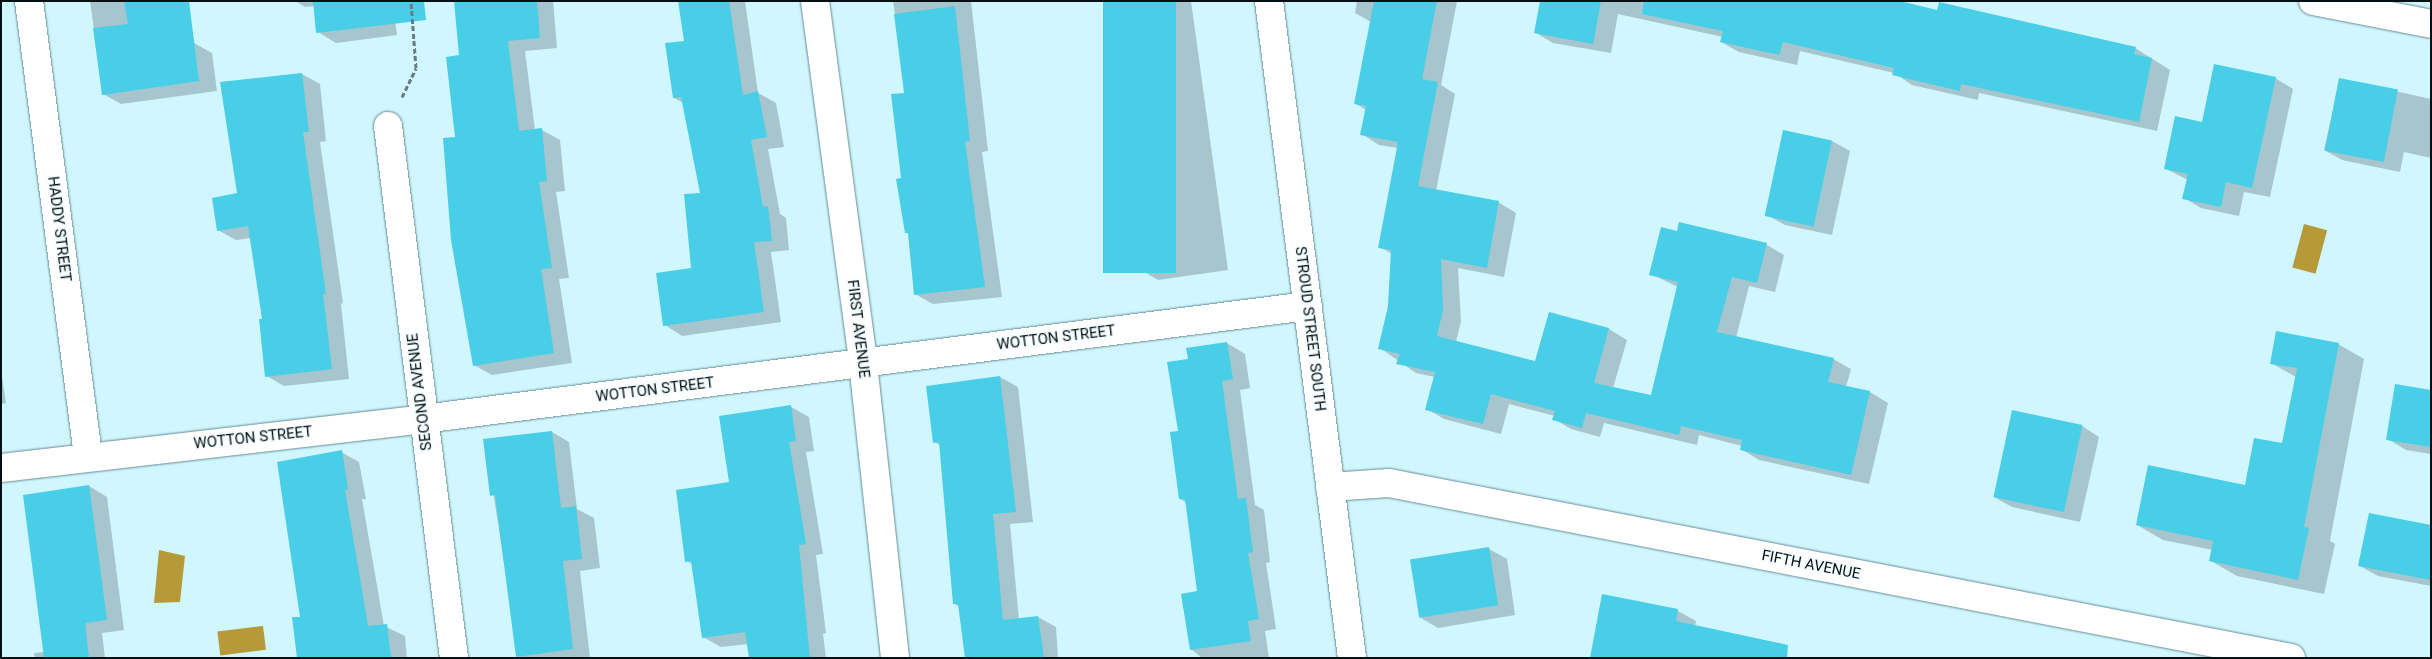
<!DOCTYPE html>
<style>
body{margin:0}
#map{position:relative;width:2432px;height:659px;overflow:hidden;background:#d0f7ff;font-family:Roboto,sans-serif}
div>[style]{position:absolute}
.water>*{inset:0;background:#b69939;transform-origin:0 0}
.shadow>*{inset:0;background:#0003}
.building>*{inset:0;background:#48cee7;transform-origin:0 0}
.path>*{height:3px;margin-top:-1.5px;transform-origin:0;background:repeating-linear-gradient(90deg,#647c82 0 5px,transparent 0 7.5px)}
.roads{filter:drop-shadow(0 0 1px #678b93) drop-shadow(0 0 1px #678b93)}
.minor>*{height:28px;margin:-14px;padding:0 14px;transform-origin:14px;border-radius:14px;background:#fff}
span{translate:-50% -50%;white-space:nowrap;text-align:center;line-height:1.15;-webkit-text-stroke:4px #f6fdff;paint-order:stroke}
.street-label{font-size:15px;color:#041013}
.frame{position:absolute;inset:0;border:2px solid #041013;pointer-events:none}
</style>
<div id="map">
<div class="water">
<div style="left:2304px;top:224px;width:24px;height:45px;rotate:15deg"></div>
<div style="clip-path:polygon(159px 550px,185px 556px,180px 602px,154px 603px)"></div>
<div style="left:263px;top:626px;width:24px;height:46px;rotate:83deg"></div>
</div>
<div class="shadow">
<div style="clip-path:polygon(90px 1px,184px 1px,194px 43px,212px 53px,217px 91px,121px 104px,103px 94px)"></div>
<div style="clip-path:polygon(295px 1px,393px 1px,397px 35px,336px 43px,318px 32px,315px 6px,305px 7px)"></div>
<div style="clip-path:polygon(456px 1px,553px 1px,557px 48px,525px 51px,535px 130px,542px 130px,560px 140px,565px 191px,556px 192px,569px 278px,559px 279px,572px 363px,492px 375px,474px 365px,457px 138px,460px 56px)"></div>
<div style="clip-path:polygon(679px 1px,745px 1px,758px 93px,776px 103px,784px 147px,768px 149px,780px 214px,786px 218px,789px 250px,771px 252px,781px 322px,682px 336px,665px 325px,692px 269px,701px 194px,684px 103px,674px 98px,685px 42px)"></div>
<div style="clip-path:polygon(893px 1px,971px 1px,988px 151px,982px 152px,1002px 297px,933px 304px,915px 294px,902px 179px,906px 94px)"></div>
<div style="clip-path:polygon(1105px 1px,1191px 1px,1228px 270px,1158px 280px,1141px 270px)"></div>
<div style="clip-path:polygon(1357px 1px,1457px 1px,1441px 85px,1455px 94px,1436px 191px,1498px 202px,1516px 213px,1504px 277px,1458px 268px,1461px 321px,1456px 342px,1536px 363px,1549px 313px,1609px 329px,1627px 340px,1613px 388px,1652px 397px,1678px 287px,1651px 274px,1678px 233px,1680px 223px,1767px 245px,1784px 255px,1775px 292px,1749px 286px,1736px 338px,1833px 359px,1851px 369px,1846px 387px,1870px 392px,1888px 403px,1869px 484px,1759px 460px,1741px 449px,1742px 446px,1699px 435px,1697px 445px,1604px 423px,1600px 437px,1571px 429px,1554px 419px,1555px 416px,1509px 404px,1501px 434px,1444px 419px,1427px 409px,1435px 377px,1416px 373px,1380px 348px,1389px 306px,1392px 254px,1380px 247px,1398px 148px,1379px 145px,1362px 134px,1366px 110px,1356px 104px,1371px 22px,1355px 13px)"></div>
<div style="clip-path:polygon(1541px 1px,1793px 1px,2135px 48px,2170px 70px,2157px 131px,1979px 93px,1978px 100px,1912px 85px,1894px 73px,1800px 51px,1797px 65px,1739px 52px,1721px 42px,1723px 37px,1618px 14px,1611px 53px,1553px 43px,1536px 33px)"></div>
<div style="clip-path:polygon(302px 74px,320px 84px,326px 141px,320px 142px,343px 303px,341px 304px,349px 379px,284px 386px,267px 376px,264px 320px,251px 238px,236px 240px,218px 230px)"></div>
<div style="clip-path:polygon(2275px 78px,2293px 89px,2270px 197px,2244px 192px,2239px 216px,2201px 208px,2184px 198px,2188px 180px,2166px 169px,2203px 123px)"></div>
<div style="clip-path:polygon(2340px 79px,2431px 99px,2431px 158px,2404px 152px,2400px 172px,2342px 160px,2324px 150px)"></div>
<div style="clip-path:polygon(1784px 131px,1832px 141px,1850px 151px,1832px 235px,1785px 225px,1767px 215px)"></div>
<div style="clip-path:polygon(1227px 343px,1245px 354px,1250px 388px,1240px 390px,1255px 505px,1264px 510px,1270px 562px,1266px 563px,1276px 629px,1265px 631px,1269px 658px,1202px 658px,1191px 649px,1199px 592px,1187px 503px,1180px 499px,1179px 432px,1189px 360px)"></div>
<div style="clip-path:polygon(2338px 344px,2364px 359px,2330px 541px,2335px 544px,2324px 594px,2237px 576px,2211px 561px,2213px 550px,2163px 540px,2137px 525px,2246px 487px,2283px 444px,2296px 377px,2271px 363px)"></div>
<div style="clip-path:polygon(1px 370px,6px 403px,1px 404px)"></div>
<div style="clip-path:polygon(1000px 377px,1018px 387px,1033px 522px,1010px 524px,1019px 620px,1038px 617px,1056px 627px,1058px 658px,966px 658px,960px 607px,954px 604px,940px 445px,934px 442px)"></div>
<div style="clip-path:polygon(2431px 391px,2431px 454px,2406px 450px,2388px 439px)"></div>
<div style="clip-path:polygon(791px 407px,809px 417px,814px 451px,806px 452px,823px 554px,816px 555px,826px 633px,823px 634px,826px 658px,750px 658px,748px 644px,721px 647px,703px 637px,693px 565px,687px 561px,730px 483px)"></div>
<div style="clip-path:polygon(2082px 426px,2099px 437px,2080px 522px,2012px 507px,1994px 497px)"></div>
<div style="clip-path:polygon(552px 432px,569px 442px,577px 509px,594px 518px,600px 568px,580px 571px,590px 658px,519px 658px,485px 440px)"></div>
<div style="clip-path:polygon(341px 452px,359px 462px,366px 499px,362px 499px,384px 626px,405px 636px,407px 658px,298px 658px,301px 618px)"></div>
<div style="clip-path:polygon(89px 486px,107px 497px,124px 630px,102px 633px,105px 658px,35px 658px,34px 653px,44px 652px)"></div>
<div style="clip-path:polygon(2431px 526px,2431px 586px,2378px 576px,2360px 566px)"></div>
<div style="clip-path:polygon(1489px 549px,1507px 559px,1515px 615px,1438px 628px,1421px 618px)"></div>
<div style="clip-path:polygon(1603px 596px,1678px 611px,1696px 621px,1695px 627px,1591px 658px)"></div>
</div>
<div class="building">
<div style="clip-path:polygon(124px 1px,189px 1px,199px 81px,102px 95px,93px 28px,128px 24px)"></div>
<div style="clip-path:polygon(313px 1px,424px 1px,426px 20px,316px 33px)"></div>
<div style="clip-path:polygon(454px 1px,537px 1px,540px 38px,508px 41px,519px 131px,542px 128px,547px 181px,539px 182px,552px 268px,541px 269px,554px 353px,473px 366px,451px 240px,443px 138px,455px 137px,446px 57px,459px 55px)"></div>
<div style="clip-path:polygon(678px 1px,729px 1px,743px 95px,758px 91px,767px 137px,751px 140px,763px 207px,768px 206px,772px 241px,754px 242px,764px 312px,663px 326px,656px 273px,691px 268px,684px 194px,700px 193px,681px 97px,673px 98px,665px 43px,684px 41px)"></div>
<div style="left:1103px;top:1px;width:73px;height:272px"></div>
<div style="clip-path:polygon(1374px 1px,1437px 1px,1422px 79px,1438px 82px,1418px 186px,1499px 201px,1487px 268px,1441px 259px,1443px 310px,1437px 336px,1535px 361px,1549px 312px,1609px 328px,1594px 383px,1651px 395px,1678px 282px,1649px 275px,1661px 227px,1677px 231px,1679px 222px,1767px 243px,1757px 283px,1732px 277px,1717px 332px,1834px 358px,1828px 382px,1870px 391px,1851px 475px,1740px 450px,1742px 440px,1681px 426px,1679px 435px,1586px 413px,1582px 428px,1552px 420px,1555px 411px,1491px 394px,1483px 424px,1425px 410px,1435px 372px,1396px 364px,1400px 354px,1378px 349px,1388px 306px,1391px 250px,1378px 248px,1398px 142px,1360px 135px,1366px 106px,1354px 104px)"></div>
<div style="clip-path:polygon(1540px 1px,1601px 1px,1593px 44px,1534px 33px)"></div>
<div style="clip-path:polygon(1644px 1px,1900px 1px,1937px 10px,1939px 2px,2136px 47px,2134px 54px,2152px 58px,2139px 122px,1961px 84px,1960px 91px,1892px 75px,1894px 68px,1783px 42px,1779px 55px,1720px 42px,1723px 31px,1642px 14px)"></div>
<div style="clip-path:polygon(955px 6px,970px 141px,965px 142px,985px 287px,914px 295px,908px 233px,905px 233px,896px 179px,901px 178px,891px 94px,904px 93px,894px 14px)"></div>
<div style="clip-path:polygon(2214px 64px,2276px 77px,2252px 188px,2226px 182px,2221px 207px,2182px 199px,2188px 174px,2164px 169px,2175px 116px,2202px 122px)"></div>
<div style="clip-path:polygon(302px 73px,309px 132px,303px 132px,326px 294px,323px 294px,332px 369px,265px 377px,259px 319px,262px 319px,248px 226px,217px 231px,212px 198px,237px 193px,220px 82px)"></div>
<div style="left:2339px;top:78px;width:60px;height:74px;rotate:11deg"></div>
<div style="left:1783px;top:130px;width:50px;height:88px;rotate:12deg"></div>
<div style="clip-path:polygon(2276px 331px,2339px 343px,2304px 527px,2309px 528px,2298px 580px,2209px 561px,2213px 541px,2136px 525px,2148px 465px,2245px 485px,2254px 438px,2282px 443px,2297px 368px,2270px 364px)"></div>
<div style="clip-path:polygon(1227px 342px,1233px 379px,1222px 381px,1238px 499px,1246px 498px,1253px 552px,1248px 553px,1259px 619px,1248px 621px,1251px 641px,1190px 650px,1181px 594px,1197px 591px,1185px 499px,1179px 499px,1170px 432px,1178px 431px,1167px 362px,1188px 359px,1186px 348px)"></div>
<div style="clip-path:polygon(1000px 376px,1016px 512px,993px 514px,1003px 620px,1038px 616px,1044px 658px,965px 658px,958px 604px,953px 604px,939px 442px,933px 443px,926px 386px)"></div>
<div style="clip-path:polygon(2395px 384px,2431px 390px,2431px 447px,2386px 440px)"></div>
<div style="clip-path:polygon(791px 405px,796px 441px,789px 442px,806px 544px,799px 545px,810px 658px,749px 658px,745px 632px,702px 638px,691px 561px,685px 562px,676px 490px,729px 482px,719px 416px)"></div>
<div style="left:2012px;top:410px;width:72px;height:89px;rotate:12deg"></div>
<div style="clip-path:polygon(552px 431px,561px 508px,576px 506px,582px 559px,563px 561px,573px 649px,516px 657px,495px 495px,490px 496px,483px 439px)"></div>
<div style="clip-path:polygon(342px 450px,348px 489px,345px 490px,368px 626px,387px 624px,391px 658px,297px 658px,292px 617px,300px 617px,277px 462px)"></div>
<div style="clip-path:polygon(89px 485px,107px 620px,85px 623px,89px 658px,44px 658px,23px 495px)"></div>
<div style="clip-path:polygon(2369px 513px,2431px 525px,2431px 580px,2358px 566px)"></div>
<div style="left:1489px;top:547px;width:59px;height:80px;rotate:81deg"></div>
<div style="clip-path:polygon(1602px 594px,1678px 609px,1676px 621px,1788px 645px,1787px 658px,1590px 658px)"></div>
</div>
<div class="path">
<div style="left:402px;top:97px;width:32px;rotate:-64deg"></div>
<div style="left:416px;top:68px;width:67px;rotate:-94.3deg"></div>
</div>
<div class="roads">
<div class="minor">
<div style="left:29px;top:1px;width:459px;rotate:82.6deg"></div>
<div style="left:815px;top:1px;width:365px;rotate:82.4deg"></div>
<div style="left:863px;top:363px;width:297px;rotate:83.8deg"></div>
<div style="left:1269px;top:1px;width:662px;rotate:82.8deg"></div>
<div style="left:2313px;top:1px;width:120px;rotate:11deg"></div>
<div style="left:388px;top:126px;width:536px;rotate:82.93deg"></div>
<div style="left:1px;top:468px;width:425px;rotate:-6.6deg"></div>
<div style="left:423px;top:419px;width:892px;rotate:-7.28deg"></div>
<div style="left:1330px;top:487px;width:59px;rotate:-3.9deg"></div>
<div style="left:1389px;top:483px;width:919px;rotate:10.98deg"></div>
</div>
</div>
<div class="street-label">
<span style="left:59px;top:229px;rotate:83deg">HADDY STREET</span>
<span style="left:858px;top:329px;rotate:83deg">FIRST AVENUE</span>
<span style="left:1310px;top:329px;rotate:83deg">STROUD STREET SOUTH</span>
<span style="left:1056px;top:338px;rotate:-7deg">WOTTON STREET</span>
<span style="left:655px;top:390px;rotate:-7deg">WOTTON STREET</span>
<span style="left:420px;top:392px;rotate:-97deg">SECOND AVENUE</span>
<span style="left:253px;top:438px;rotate:-6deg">WOTTON STREET</span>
<span style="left:1811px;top:565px;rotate:11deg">FIFTH AVENUE</span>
</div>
<div class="frame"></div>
</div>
